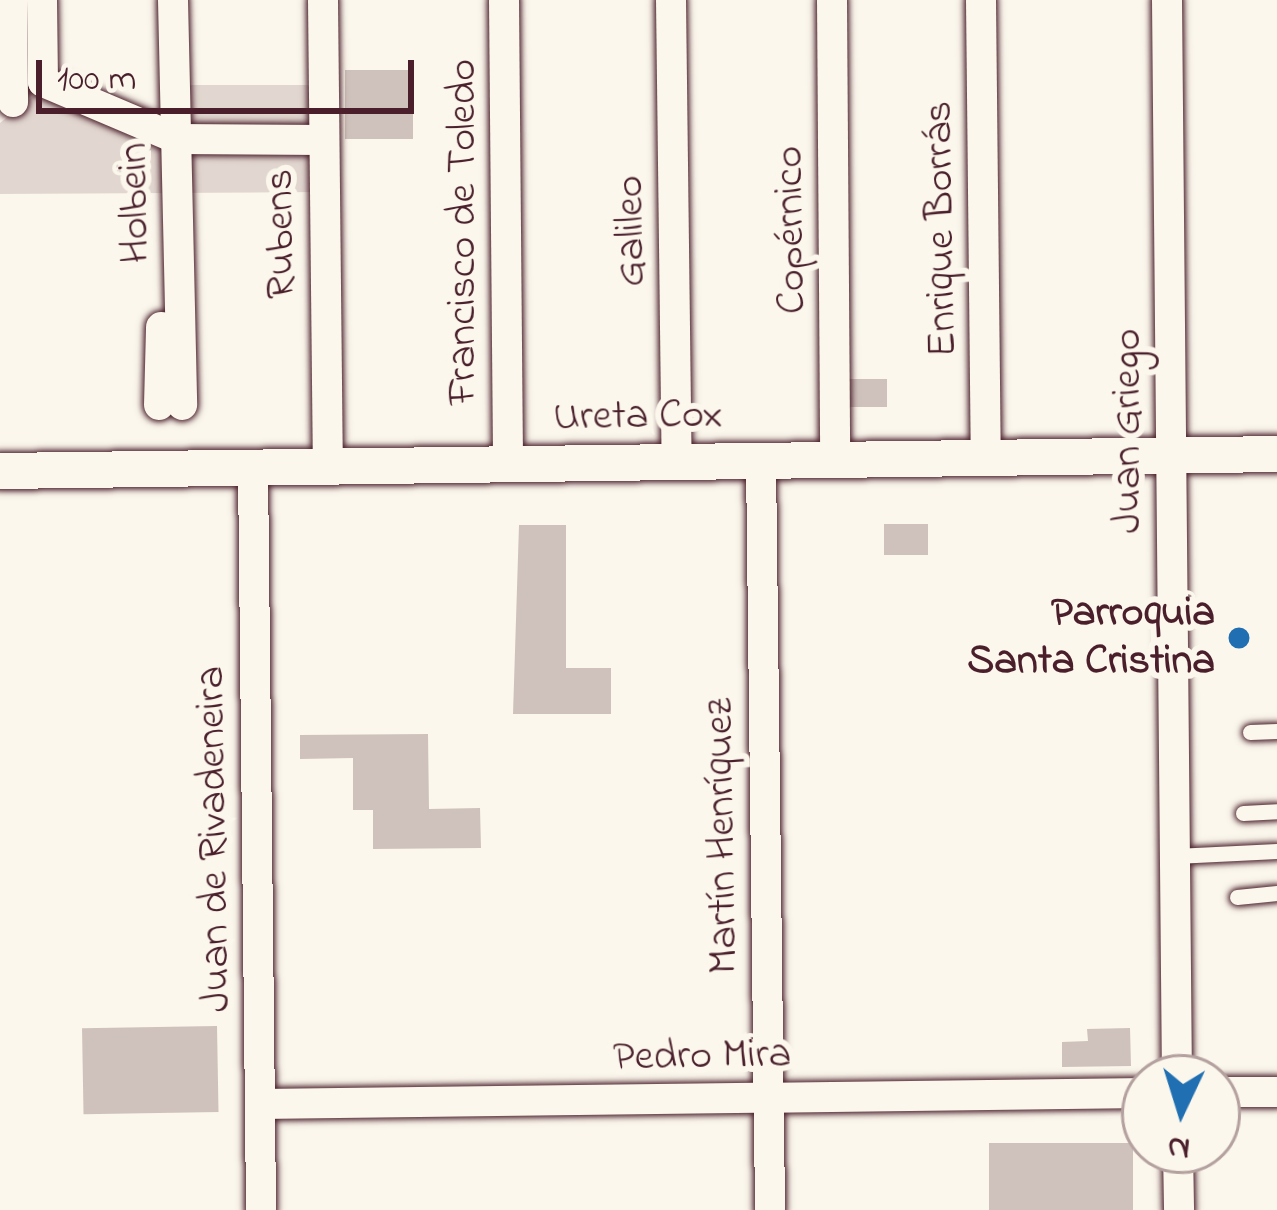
<!DOCTYPE html>
<meta charset="utf-8">
<style>
body{margin:0}
#map{position:relative;width:1277px;height:1210px;overflow:hidden;background:#fbf7ec;font-family:"Indie Flower",sans-serif}
div>[style]{position:absolute}
.green>*{inset:0;background:#e2d7d0;transform-origin:0 0}
.building>*{inset:0;background:#cfc2bc;transform-origin:0 0}
.roads{filter:drop-shadow(0 0 3px #4a1f2b) drop-shadow(0 0 3px #4a1f2b)}
.service>*{height:15px;margin:-7.5px;padding:0 7.5px;transform-origin:7.5px;border-radius:7.5px;background:#fbf7ec}
.minor>*{height:30px;margin:-15px;padding:0 15px;transform-origin:15px;border-radius:15px;background:#fbf7ec}
.tertiary>*{height:36px;margin:-18px;padding:0 18px;transform-origin:18px;border-radius:18px;background:#fbf7ec}
.dots>*{width:33px;height:33px;translate:-50% -50%;box-sizing:border-box;border:6px solid #fbf7ec;border-radius:50%}
span{translate:-50% -50%;white-space:nowrap;text-align:center;line-height:1.15;-webkit-text-stroke:12px #fbf7ec;paint-order:stroke}
.street-label{font-size:42px;color:#4a1f2b}
.poi-label{font-size:42px;color:#4a1f2b;font-weight:700}
.right{translate:-100% -50%;text-align:right}
.north{position:absolute;left:1121px;top:1054px;width:120px;height:120px;box-sizing:border-box;background:#fbf7ec;border:3px solid #b4a19f;border-radius:50%;rotate:184deg;font-size:33px;font-weight:700;line-height:48px;text-align:center;color:#4a1f2b}
.north::after{content:'';display:block;margin:auto;width:42px;height:54px;background:#1f6fb2;clip-path:polygon(50% 0,100% 100%,50% 72%,0 100%)}
.scale{position:absolute;left:36px;top:60px;width:378px;height:54px;box-sizing:border-box;border:6px solid #4a1f2b;border-top:0;padding-left:15px;font-size:36px;line-height:42px;white-space:nowrap;color:#4a1f2b;-webkit-text-stroke:9px #fbf7ec;paint-order:stroke}
</style>
<div id="map">
<div class="green">
<div style="left:319px;top:85px;width:43px;height:136px;rotate:90deg"></div>
<div style="clip-path:polygon(45px 87px,169px 146px,318px 143px,319px 192px,0 194px,0 123px)"></div>
</div>
<div class="building">
<div style="left:413px;top:70px;width:69px;height:68px;rotate:90deg"></div>
<div style="left:848px;top:379px;width:39px;height:28px"></div>
<div style="left:928px;top:524px;width:31px;height:44px;rotate:90deg"></div>
<div style="clip-path:polygon(519px 525px,566px 525px,566px 668px,611px 668px,611px 714px,513px 714px)"></div>
<div style="clip-path:polygon(428px 734px,429px 809px,480px 808px,481px 848px,373px 849px,373px 810px,353px 810px,353px 758px,300px 759px,300px 735px)"></div>
<div style="left:217px;top:1026px;width:86px;height:135px;rotate:89deg"></div>
<div style="clip-path:polygon(1130px 1028px,1131px 1066px,1062px 1067px,1062px 1042px,1088px 1041px,1087px 1029px)"></div>
<div style="left:989px;top:1143px;width:144px;height:67px"></div>
</div>
<div class="roads">
<div class="service">
<div style="left:1250px;top:732px;width:27px;rotate:-2deg"></div>
<div style="left:1243px;top:813px;width:34px;rotate:-3deg"></div>
<div style="left:1175px;top:856px;width:102px;rotate:-2.8deg"></div>
<div style="left:1237px;top:897px;width:40px;rotate:-5.7deg"></div>
</div>
<div class="minor">
<div style="left:12px;top:0;width:102px;rotate:89.4deg"></div>
<div style="left:42px;top:0;width:82px;rotate:89.3deg"></div>
<div style="left:173px;top:0;width:405px;rotate:88.7deg"></div>
<div style="left:323px;top:0;width:466px;rotate:89.4deg"></div>
<div style="left:504px;top:0;width:464px;rotate:89.5deg"></div>
<div style="left:671px;top:0;width:461px;rotate:89.3deg"></div>
<div style="left:832px;top:0;width:459px;rotate:89.6deg"></div>
<div style="left:981px;top:0;width:457px;rotate:89.4deg"></div>
<div style="left:1167px;top:0;width:1078px;rotate:89.47deg"></div>
<div style="left:43px;top:82px;width:146px;rotate:23deg"></div>
<div style="left:177px;top:139px;width:146px;rotate:0.4deg"></div>
<div style="left:159px;top:405px;width:78px;rotate:-88.5deg"></div>
<div style="left:761px;top:460px;width:750px;rotate:89.31deg"></div>
<div style="left:253px;top:467px;width:743px;rotate:89.38deg"></div>
<div style="left:1217px;top:1092px;width:60px"></div>
<div style="left:260px;top:1104px;width:885px;rotate:-0.71deg"></div>
<div style="left:1178px;top:1150px;width:60px;rotate:89deg"></div>
</div>
<div class="tertiary">
<div style="left:0;top:471px;width:1277px;rotate:-0.76deg"></div>
</div>
</div>
<div class="dots">
<div style="left:1239px;top:638px;background:#1f6fb2"></div>
</div>
<div class="street-label">
<span style="left:136px;top:203px;rotate:-91deg">Holbein</span>
<span style="left:942px;top:229px;rotate:-91deg">Enrique Borrás</span>
<span style="left:792px;top:230px;rotate:-91deg">Copérnico</span>
<span style="left:632px;top:231px;rotate:-91deg">Galileo</span>
<span style="left:464px;top:232px;rotate:-90deg">Francisco de Toledo</span>
<span style="left:282px;top:234px;rotate:-91deg">Rubens</span>
<span style="left:638px;top:417px;rotate:-1deg">Ureta Cox</span>
<span style="left:1129px;top:431px;rotate:-90deg">Juan Griego</span>
<span style="left:723px;top:836px;rotate:-91deg">Martín Henríquez</span>
<span style="left:215px;top:839px;rotate:-91deg">Juan de Rivadeneira</span>
<span style="left:702px;top:1057px;rotate:-1deg">Pedro Mira</span>
</div>
<div class="poi-label">
<span class="right" style="left:1215px;top:638px">Parroquia<br>Santa Cristina</span>
</div>
<div class="north">N</div>
<div class="scale">100 m</div>
</div>
